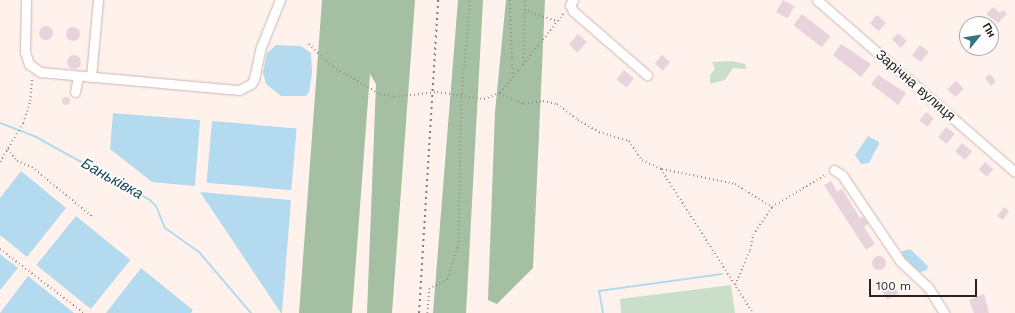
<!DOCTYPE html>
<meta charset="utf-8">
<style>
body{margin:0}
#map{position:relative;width:1015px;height:313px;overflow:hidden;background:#fff2ec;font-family:"Work Sans",sans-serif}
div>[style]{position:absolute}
.green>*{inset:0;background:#cadfc9}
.forest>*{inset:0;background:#a4bfa2}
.water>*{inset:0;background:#b3daee;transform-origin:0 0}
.stream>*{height:2px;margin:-1px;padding:0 1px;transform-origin:1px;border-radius:1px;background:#b3daee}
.building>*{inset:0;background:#e8d2db;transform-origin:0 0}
.round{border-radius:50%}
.path>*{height:1.5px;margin-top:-0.75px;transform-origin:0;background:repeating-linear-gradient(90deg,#998f8a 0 1px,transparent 0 4px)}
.roads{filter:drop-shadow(0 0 1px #cbb7ae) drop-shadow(0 0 1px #cbb7ae)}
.minor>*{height:9px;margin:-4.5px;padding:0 4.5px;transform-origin:4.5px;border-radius:4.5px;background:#fff}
.rail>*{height:2px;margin-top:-1px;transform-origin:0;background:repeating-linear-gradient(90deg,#837975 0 2px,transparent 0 6px)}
span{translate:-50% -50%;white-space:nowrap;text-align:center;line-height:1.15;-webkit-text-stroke:4px #fff;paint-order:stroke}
.street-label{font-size:14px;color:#2a221f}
.water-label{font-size:15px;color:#114459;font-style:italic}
.north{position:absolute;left:959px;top:16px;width:40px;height:40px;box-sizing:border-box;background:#fff;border:1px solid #aaa7a5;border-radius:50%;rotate:60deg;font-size:11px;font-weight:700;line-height:16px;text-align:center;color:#2a221f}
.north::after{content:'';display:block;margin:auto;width:14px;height:18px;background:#337387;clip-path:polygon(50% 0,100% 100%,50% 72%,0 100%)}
.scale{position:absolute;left:869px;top:279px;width:108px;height:18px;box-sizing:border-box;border:2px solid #2a221f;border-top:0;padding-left:5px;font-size:12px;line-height:14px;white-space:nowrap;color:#2a221f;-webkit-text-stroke:3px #fff;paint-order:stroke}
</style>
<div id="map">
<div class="green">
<div style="clip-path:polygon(732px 61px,745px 64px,746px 69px,733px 68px,725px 80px,710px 84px,710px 75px,715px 69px,712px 62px)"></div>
<div style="clip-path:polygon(731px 285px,735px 313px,621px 313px,620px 299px)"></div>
</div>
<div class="forest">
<div style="clip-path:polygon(322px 0,415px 0,392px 313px,367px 313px,376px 84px,370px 74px,352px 313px,299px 313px)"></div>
<div style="clip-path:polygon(458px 0,483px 0,466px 313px,433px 313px)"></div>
<div style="clip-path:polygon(506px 0,545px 0,533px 268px,497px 304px,488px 300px,495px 112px)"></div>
</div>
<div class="water">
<div style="clip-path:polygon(276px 45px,301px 46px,311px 53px,312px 73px,309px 92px,306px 96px,281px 96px,266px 84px,263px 73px,267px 53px)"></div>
<div style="clip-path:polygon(113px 113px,200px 120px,195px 186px,152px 182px,110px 149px)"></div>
<div style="left:212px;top:121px;width:85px;height:62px;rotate:5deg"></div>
<div style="clip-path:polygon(868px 136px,879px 142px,879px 144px,869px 163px,861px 164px,855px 155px)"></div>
<div style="clip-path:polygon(21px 171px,66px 208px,27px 257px,0 235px,0 198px)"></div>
<div style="clip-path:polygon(200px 192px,291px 200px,282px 313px,281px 313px)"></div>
<div style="left:76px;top:216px;width:70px;height:63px;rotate:39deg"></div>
<div style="clip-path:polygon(910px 249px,928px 266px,927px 270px,920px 272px,903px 256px,902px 251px)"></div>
<div style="clip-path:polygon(0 254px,18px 268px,0 290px)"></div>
<div style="clip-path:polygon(141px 268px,193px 310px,191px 313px,106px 313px)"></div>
<div style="clip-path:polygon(28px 276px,74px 313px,0 313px)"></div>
</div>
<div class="stream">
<div style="left:0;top:123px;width:39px;rotate:21deg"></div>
<div style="left:36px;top:137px;width:130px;rotate:28.9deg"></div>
<div style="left:150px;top:200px;width:8px;rotate:45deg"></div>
<div style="left:156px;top:206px;width:24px;rotate:68deg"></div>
<div style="left:165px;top:228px;width:42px;rotate:35.2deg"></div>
<div style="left:199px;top:252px;width:80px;rotate:49.6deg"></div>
<div style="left:603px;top:313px;width:22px;rotate:-100deg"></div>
<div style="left:599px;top:291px;width:124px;rotate:-7.9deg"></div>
</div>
<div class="building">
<div style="left:783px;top:0;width:13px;height:14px;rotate:29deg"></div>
<div style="clip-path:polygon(993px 7px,1000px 13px,1003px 10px,1007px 14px,998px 23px,986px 14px)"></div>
<div style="left:802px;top:14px;width:36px;height:14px;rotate:38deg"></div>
<div style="left:877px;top:15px;width:12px;height:11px;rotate:42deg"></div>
<div class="round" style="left:39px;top:26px;width:14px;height:14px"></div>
<div class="round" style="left:66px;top:27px;width:14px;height:14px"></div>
<div style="left:898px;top:33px;width:12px;height:9px;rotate:42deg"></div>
<div style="left:578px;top:34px;width:12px;height:14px;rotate:42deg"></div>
<div style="clip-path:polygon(841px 44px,871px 64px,861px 77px,833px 55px)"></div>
<div style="left:920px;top:45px;width:11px;height:13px;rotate:38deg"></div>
<div class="round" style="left:67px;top:55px;width:14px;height:14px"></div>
<div style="left:662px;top:55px;width:11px;height:11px;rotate:41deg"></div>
<div style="left:624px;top:70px;width:13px;height:12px;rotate:39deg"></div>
<div style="clip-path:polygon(990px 74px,996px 81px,991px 86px,985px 78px)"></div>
<div style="clip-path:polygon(878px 75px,906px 93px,898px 105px,871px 84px)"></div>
<div style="left:956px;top:81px;width:11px;height:12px;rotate:45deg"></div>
<div class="round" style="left:62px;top:97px;width:8px;height:8px"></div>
<div style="left:926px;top:112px;width:10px;height:11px;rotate:37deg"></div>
<div style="left:946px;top:127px;width:11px;height:13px;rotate:38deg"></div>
<div style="left:962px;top:143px;width:13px;height:11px;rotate:39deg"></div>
<div style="left:985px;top:162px;width:11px;height:10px;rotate:41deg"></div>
<div style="clip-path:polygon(831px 181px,837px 192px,842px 189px,860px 218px,863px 217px,868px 224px,864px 227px,875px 244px,866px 250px,824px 185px)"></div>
<div style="clip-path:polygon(1004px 207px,1009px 211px,1003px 220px,997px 216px)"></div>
<div class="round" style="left:872px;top:256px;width:14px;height:14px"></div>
<div style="left:892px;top:282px;width:13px;height:13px;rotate:61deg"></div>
<div style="clip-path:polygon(984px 294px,989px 313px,974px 313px,969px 300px)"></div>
</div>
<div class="path">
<div style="left:510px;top:0;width:78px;rotate:87.8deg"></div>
<div style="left:524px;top:10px;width:34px;rotate:19deg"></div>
<div style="left:309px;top:44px;width:33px;rotate:44deg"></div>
<div style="left:333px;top:67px;width:54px;rotate:29.9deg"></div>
<div style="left:380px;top:94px;width:14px;rotate:12deg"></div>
<div style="left:394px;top:97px;width:43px;rotate:-6.6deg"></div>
<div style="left:437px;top:92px;width:48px;rotate:8.5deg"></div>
<div style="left:484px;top:99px;width:17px;rotate:-21deg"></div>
<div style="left:500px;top:93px;width:104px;rotate:-51.3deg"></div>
<div style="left:523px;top:66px;width:66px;rotate:-88.3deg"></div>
<div style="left:500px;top:93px;width:26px;rotate:25deg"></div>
<div style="left:524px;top:104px;width:19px;rotate:-9deg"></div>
<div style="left:543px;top:101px;width:14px;rotate:12deg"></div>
<div style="left:557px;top:104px;width:26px;rotate:37deg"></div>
<div style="left:578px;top:120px;width:24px;rotate:30deg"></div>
<div style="left:599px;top:132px;width:31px;rotate:17deg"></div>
<div style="left:629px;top:141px;width:23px;rotate:56deg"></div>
<div style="left:642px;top:160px;width:21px;rotate:25deg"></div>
<div style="left:661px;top:169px;width:171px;rotate:57.4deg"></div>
<div style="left:8px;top:149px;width:15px;rotate:53deg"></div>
<div style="left:17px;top:161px;width:16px;rotate:22deg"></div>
<div style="left:32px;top:167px;width:80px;rotate:39.4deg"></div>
<div style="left:0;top:162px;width:45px;rotate:-59.5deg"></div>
<div style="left:23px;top:123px;width:23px;rotate:-72deg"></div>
<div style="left:30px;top:101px;width:24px;rotate:-85deg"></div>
<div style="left:662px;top:169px;width:75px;rotate:11.6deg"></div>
<div style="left:735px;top:184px;width:44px;rotate:31.9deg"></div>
<div style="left:0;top:249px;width:106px;rotate:37.3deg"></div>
<div style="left:735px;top:285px;width:38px;rotate:-67deg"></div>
<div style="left:750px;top:250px;width:15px;rotate:-79deg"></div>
<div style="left:753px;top:235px;width:34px;rotate:-56deg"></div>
<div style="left:772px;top:207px;width:64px;rotate:-31deg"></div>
<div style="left:427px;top:313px;width:24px;rotate:-85deg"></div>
<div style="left:429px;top:289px;width:21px;rotate:-29deg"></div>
<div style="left:447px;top:279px;width:35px;rotate:-72deg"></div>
<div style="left:458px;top:246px;width:148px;rotate:-88.8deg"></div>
<div style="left:461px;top:98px;width:98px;rotate:-84.8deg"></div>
</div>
<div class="roads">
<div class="minor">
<div style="left:26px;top:0;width:52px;rotate:91.1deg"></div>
<div style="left:25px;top:52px;width:13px;rotate:72deg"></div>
<div style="left:29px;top:64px;width:14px;rotate:36deg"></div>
<div style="left:40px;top:72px;width:200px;rotate:5.2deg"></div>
<div style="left:239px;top:90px;width:13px;rotate:-27deg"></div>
<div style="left:251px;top:84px;width:6px;rotate:-59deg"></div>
<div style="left:254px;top:79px;width:33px;rotate:-78deg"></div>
<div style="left:261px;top:47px;width:51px;rotate:-68deg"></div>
<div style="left:573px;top:0;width:6px;rotate:121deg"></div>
<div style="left:570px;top:5px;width:7px;rotate:63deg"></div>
<div style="left:573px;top:11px;width:98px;rotate:40.9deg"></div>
<div style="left:817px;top:0;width:262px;rotate:41deg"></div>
<div style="left:91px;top:77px;width:77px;rotate:-84.8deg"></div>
<div style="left:75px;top:92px;width:16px;rotate:-79deg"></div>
<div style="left:834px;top:170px;width:9px;rotate:32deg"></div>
<div style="left:842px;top:175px;width:105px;rotate:55.9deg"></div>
<div style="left:901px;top:262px;width:37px;rotate:43deg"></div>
<div style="left:928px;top:287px;width:31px;rotate:58deg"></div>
</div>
</div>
<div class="rail">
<div style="left:419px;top:313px;width:314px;rotate:-86.5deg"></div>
</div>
<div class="street-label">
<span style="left:916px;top:85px;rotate:41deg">Зарічна вулиця</span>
</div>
<div class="water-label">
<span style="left:112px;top:179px;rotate:29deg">Баньківка</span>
</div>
<div class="north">Пн</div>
<div class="scale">100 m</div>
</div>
